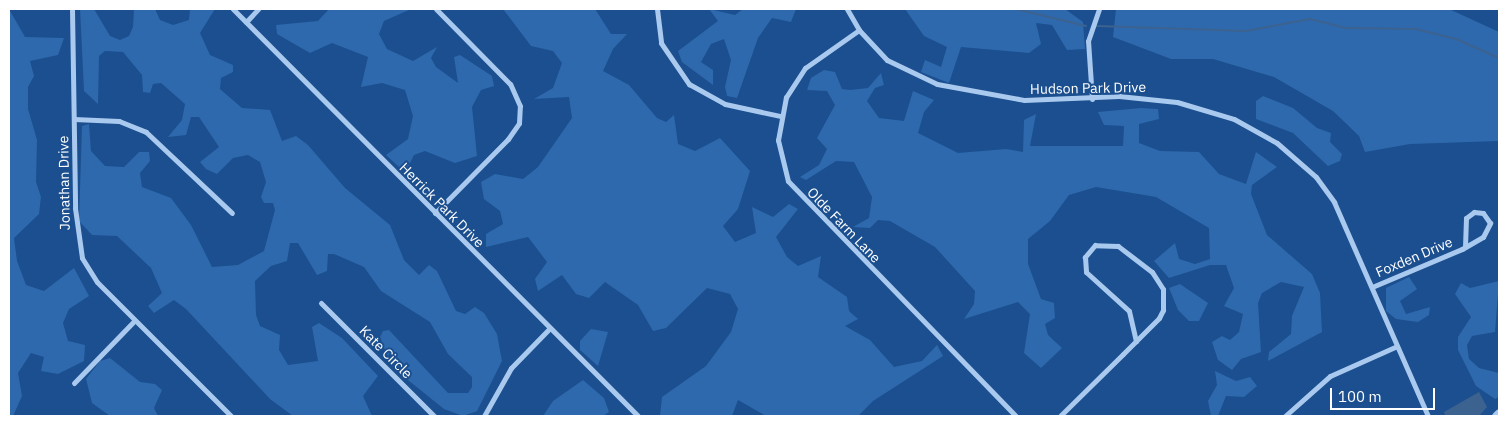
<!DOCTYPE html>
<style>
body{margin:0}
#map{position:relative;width:1508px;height:425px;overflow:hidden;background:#1b4f8f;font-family:"IBM Plex Sans",sans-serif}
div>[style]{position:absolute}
.green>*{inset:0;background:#2e69ad}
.water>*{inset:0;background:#3c6290}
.stream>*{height:2px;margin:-1px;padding:0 1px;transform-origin:1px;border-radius:1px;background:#3c6290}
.minor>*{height:5px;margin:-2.5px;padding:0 2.5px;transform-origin:2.5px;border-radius:2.5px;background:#a9c9ee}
.tertiary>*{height:9px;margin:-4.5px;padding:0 4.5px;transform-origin:4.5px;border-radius:4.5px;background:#a9c9ee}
span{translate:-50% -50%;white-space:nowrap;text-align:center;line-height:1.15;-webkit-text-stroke:4px #1b4f8f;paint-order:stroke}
.street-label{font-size:14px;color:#fff}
.frame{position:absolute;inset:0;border:10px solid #fff;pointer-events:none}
.scale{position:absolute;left:1330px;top:388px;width:105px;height:22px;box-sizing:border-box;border:2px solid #fff;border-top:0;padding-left:6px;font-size:15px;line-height:18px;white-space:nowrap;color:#fff;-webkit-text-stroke:4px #1b4f8f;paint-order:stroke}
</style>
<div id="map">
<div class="green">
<div style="clip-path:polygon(9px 9px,25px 37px,64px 38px,58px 55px,30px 61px,34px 76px,28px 87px,28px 109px,37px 140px,36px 182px,41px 197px,39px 214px,14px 238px,17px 261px,26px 285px,44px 291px,74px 268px,89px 296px,69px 309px,63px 323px,68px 341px,85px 345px,84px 361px,58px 374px,41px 371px,44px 357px,31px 353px,18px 373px,22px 396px,13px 416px,9px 416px)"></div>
<div style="clip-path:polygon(80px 9px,94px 9px,110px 36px,120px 40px,129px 36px,133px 27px,134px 9px,155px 9px,160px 20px,173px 25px,189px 20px,190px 9px,215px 9px,200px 33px,210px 55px,233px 65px,233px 72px,221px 78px,220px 89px,242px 108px,270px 110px,282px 141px,296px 136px,308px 145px,345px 188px,390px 225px,404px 260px,419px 275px,429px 265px,437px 271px,456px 311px,465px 314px,475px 307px,484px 313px,497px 334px,502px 361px,477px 411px,463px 416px,444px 409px,398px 372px,386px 353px,380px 337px,383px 331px,389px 330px,448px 393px,468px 393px,472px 387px,472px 377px,448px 354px,430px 322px,381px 291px,364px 267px,334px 254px,328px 254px,327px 271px,317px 275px,298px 243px,290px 243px,287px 261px,271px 266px,255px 281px,256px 315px,260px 326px,280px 335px,279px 350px,288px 365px,318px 361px,312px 327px,319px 323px,342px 338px,378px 376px,363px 396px,372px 416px,293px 416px,270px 399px,186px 309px,174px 300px,154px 313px,148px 306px,162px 293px,151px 268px,117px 236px,92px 235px,79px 221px,82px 126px,89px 124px,91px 151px,105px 166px,124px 167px,139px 152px,149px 152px,150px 161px,140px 173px,142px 187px,171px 198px,191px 225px,212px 267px,238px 265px,264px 251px,275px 210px,273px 203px,264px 203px,261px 197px,266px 182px,260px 162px,248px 155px,233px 158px,217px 174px,206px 169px,200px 162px,219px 147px,199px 117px,191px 117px,186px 135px,168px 137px,182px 120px,185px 104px,161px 83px,153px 84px,150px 93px,143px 92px,142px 75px,123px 52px,105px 51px,99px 56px,98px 104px,84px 91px)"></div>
<div style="clip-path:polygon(329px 9px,411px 9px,384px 21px,379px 34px,387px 49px,413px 61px,437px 47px,431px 58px,436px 67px,458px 83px,454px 57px,460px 55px,492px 76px,494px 86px,481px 90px,472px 107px,477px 156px,455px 163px,425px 151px,414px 155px,408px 167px,399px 167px,386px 155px,408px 139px,413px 116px,405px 90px,382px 83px,361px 87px,368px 57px,332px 43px,310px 53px,277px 34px,276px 25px,318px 21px)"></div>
<div style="clip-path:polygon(503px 9px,595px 9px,611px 34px,627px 34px,613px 49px,603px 71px,629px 85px,657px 118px,666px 122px,674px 115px,678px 144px,695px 151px,720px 138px,750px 171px,738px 209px,723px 226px,735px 242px,756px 233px,752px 207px,773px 217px,789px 204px,798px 209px,776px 237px,787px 257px,798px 266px,821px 256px,818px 277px,847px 297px,849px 311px,858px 319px,845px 326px,870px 340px,894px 367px,922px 361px,937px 345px,943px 356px,873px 401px,858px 416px,766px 416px,738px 400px,732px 416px,660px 416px,662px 397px,706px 366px,731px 332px,738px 309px,730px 294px,707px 288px,666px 328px,653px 331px,638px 305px,605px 282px,589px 298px,576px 294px,562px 275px,538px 291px,535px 279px,547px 262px,528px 237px,486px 247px,486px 234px,503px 224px,500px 211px,484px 199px,481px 182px,495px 174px,523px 179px,538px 167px,572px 118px,569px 97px,534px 99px,553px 88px,562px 63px,553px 51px,531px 46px)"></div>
<div style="clip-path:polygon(709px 9px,735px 15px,743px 9px,796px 9px,791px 22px,772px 18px,758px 38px,737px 98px,727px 96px,725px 87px,731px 60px,724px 39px,711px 44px,701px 62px,713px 70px,713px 85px,682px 62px,678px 51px,718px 21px)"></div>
<div style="clip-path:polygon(905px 9px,1065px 9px,1083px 22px,1085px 49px,1067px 50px,1052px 25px,1036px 23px,1041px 44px,1029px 53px,961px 47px,949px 83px,921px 72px,925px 60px,941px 67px,947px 47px,924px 36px)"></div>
<div style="clip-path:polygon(1116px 9px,1449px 9px,1499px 32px,1499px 141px,1410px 144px,1365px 152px,1359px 136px,1333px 111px,1274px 77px,1213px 59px,1171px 59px,1113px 37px)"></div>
<div style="clip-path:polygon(824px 70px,835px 72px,842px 89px,850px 90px,868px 88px,881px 73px,884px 85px,875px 88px,867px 101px,879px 118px,904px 121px,913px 91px,934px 100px,924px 112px,918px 133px,958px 153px,1006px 149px,1023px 152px,1024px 120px,1036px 114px,1030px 146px,1123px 146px,1124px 126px,1104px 125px,1098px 112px,1141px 108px,1158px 109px,1159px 119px,1139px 124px,1139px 143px,1160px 151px,1199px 152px,1219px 174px,1246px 184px,1256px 152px,1277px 167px,1252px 185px,1251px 194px,1267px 235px,1312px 274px,1320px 293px,1322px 332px,1268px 361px,1269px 352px,1291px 334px,1292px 316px,1304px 287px,1281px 282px,1262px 293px,1258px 303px,1261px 352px,1241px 359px,1232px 370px,1218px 360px,1212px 342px,1222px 336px,1230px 340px,1239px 332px,1243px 314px,1224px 306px,1234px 288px,1226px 265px,1210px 265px,1169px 278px,1154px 261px,1175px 243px,1179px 259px,1195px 264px,1210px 259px,1209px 228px,1156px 197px,1096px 187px,1069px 195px,1050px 221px,1028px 239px,1028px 264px,1041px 299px,1054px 303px,1055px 318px,1045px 324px,1048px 335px,1062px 348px,1041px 368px,1024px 353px,1030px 314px,1018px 302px,964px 319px,974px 304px,975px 291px,935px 247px,890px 221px,878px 220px,870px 228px,853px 227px,869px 218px,872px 197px,854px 162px,836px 161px,806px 180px,800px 177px,819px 165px,827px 149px,817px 138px,835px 105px,827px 91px,807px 90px,811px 78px)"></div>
<div style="clip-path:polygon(1263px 96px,1293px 108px,1317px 128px,1331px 133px,1330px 142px,1342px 154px,1340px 161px,1328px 166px,1293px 133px,1256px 119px,1256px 101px)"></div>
<div style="clip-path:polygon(1409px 277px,1417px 289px,1400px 301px,1406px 314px,1430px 307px,1429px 315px,1418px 322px,1396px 319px,1386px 311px,1386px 288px)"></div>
<div style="clip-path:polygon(1499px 281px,1495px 332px,1472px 336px,1467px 345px,1469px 359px,1479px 368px,1499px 373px,1499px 397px,1495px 399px,1476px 386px,1458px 350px,1458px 337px,1471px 317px,1455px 294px,1461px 283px,1470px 288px)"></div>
<div style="clip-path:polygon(1180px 284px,1208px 303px,1199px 321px,1189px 321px,1178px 310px,1169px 288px)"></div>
<div style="clip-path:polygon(591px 329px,608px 332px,598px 366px,580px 350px,580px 341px)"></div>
<div style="clip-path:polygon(110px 358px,140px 382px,155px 384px,162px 390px,154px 408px,158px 416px,110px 416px,92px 403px,86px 379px,100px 361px)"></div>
<div style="clip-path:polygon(1215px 371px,1236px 381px,1250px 377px,1257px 386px,1244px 397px,1226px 396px,1218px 416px,1211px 416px,1208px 401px,1217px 385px)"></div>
<div style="clip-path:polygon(583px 380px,604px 398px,609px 412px,603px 416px,543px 416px,553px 401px)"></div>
</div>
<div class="water">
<div style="clip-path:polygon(1479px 392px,1487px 407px,1479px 416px,1445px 416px,1444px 412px)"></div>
</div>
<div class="stream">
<div style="left:1016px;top:9px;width:72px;rotate:13.7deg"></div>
<div style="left:1097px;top:26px;width:149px;rotate:1.9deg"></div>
<div style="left:1246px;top:31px;width:65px;rotate:-10.6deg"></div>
<div style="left:1310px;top:19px;width:36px;rotate:14deg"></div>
<div style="left:1345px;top:28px;width:71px;rotate:0.8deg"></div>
<div style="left:1416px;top:29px;width:41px;rotate:14deg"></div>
<div style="left:1456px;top:39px;width:47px;rotate:23.8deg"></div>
</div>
<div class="minor">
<div style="left:72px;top:9px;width:199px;rotate:89.1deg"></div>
<div style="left:75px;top:208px;width:50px;rotate:82deg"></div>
<div style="left:82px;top:258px;width:28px;rotate:58deg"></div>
<div style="left:97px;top:282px;width:190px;rotate:45deg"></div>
<div style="left:233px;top:9px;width:574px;rotate:45.14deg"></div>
<div style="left:657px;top:9px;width:34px;rotate:83deg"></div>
<div style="left:661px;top:43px;width:50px;rotate:55.7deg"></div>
<div style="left:689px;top:84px;width:41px;rotate:29.1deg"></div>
<div style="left:725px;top:104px;width:56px;rotate:12.3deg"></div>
<div style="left:847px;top:9px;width:24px;rotate:60deg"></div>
<div style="left:859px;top:30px;width:41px;rotate:47deg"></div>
<div style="left:887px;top:60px;width:55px;rotate:25.6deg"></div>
<div style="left:937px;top:84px;width:88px;rotate:10.4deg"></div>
<div style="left:1024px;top:100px;width:95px;rotate:-2.4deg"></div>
<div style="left:1119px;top:96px;width:58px;rotate:5.9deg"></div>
<div style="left:1177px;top:102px;width:59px;rotate:16.6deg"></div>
<div style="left:1234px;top:119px;width:49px;rotate:29.2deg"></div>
<div style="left:1277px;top:143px;width:52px;rotate:41.1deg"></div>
<div style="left:1316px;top:177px;width:31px;rotate:54deg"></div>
<div style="left:1334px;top:202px;width:234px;rotate:66.3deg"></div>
<div style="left:246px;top:22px;width:18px;rotate:-47deg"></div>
<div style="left:859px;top:30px;width:66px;rotate:144.9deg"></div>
<div style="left:805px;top:68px;width:35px;rotate:123deg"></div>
<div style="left:786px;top:97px;width:44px;rotate:100.5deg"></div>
<div style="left:778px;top:140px;width:42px;rotate:76.3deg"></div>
<div style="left:788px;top:181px;width:327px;rotate:45.9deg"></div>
<div style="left:1092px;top:99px;width:58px;rotate:-93.9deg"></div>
<div style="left:1088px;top:41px;width:34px;rotate:-71deg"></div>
<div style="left:74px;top:119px;width:45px;rotate:2.5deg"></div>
<div style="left:119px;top:121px;width:29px;rotate:22deg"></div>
<div style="left:146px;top:132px;width:118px;rotate:43.3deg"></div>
<div style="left:435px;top:213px;width:104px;rotate:-45.4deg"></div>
<div style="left:508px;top:139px;width:19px;rotate:-55deg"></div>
<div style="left:519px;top:123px;width:17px;rotate:-87deg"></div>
<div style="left:520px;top:106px;width:24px;rotate:-114deg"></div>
<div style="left:510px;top:84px;width:105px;rotate:-134.6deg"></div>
<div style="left:1372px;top:287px;width:98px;rotate:-22.9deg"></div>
<div style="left:1462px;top:249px;width:24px;rotate:-30deg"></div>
<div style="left:1483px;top:237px;width:16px;rotate:-63deg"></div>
<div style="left:1490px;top:223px;width:12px;rotate:-125deg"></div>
<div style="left:1483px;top:213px;width:9px;rotate:-174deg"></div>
<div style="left:1474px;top:212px;width:10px;rotate:143deg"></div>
<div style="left:1466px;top:218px;width:29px;rotate:92deg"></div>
<div style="left:321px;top:303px;width:160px;rotate:45deg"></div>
<div style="left:74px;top:383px;width:86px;rotate:-45.9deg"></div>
<div style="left:484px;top:416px;width:55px;rotate:-60.6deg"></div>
<div style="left:511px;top:368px;width:54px;rotate:-45.7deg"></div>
<div style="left:1060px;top:416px;width:88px;rotate:-44.5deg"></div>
<div style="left:1123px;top:354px;width:51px;rotate:-45deg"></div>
<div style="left:1159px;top:318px;width:9px;rotate:-63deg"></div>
<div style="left:1163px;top:310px;width:21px;rotate:-90deg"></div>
<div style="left:1163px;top:289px;width:20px;rotate:-123deg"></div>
<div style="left:1152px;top:272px;width:43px;rotate:-142.6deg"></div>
<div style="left:1118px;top:246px;width:23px;rotate:-178deg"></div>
<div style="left:1095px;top:245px;width:16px;rotate:130deg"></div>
<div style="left:1085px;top:257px;width:15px;rotate:86deg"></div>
<div style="left:1086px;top:272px;width:58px;rotate:42.2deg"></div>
<div style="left:1129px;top:311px;width:31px;rotate:77deg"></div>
<div style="left:1285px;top:416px;width:60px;rotate:-41.6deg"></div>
<div style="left:1330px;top:376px;width:73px;rotate:-24.1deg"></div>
</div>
<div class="tertiary">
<div style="left:1496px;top:416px;width:4px;rotate:-45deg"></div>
</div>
<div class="street-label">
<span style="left:1088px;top:88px;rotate:-1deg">Hudson Park Drive</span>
<span style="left:64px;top:183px;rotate:-91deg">Jonathan Drive</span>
<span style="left:442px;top:205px;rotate:45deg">Herrick Park Drive</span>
<span style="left:844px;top:225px;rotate:46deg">Olde Farm Lane</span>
<span style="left:1414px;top:257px;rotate:-23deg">Foxden Drive</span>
<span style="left:386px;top:352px;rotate:45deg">Kate Circle</span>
</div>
<div class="frame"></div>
<div class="scale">100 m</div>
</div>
